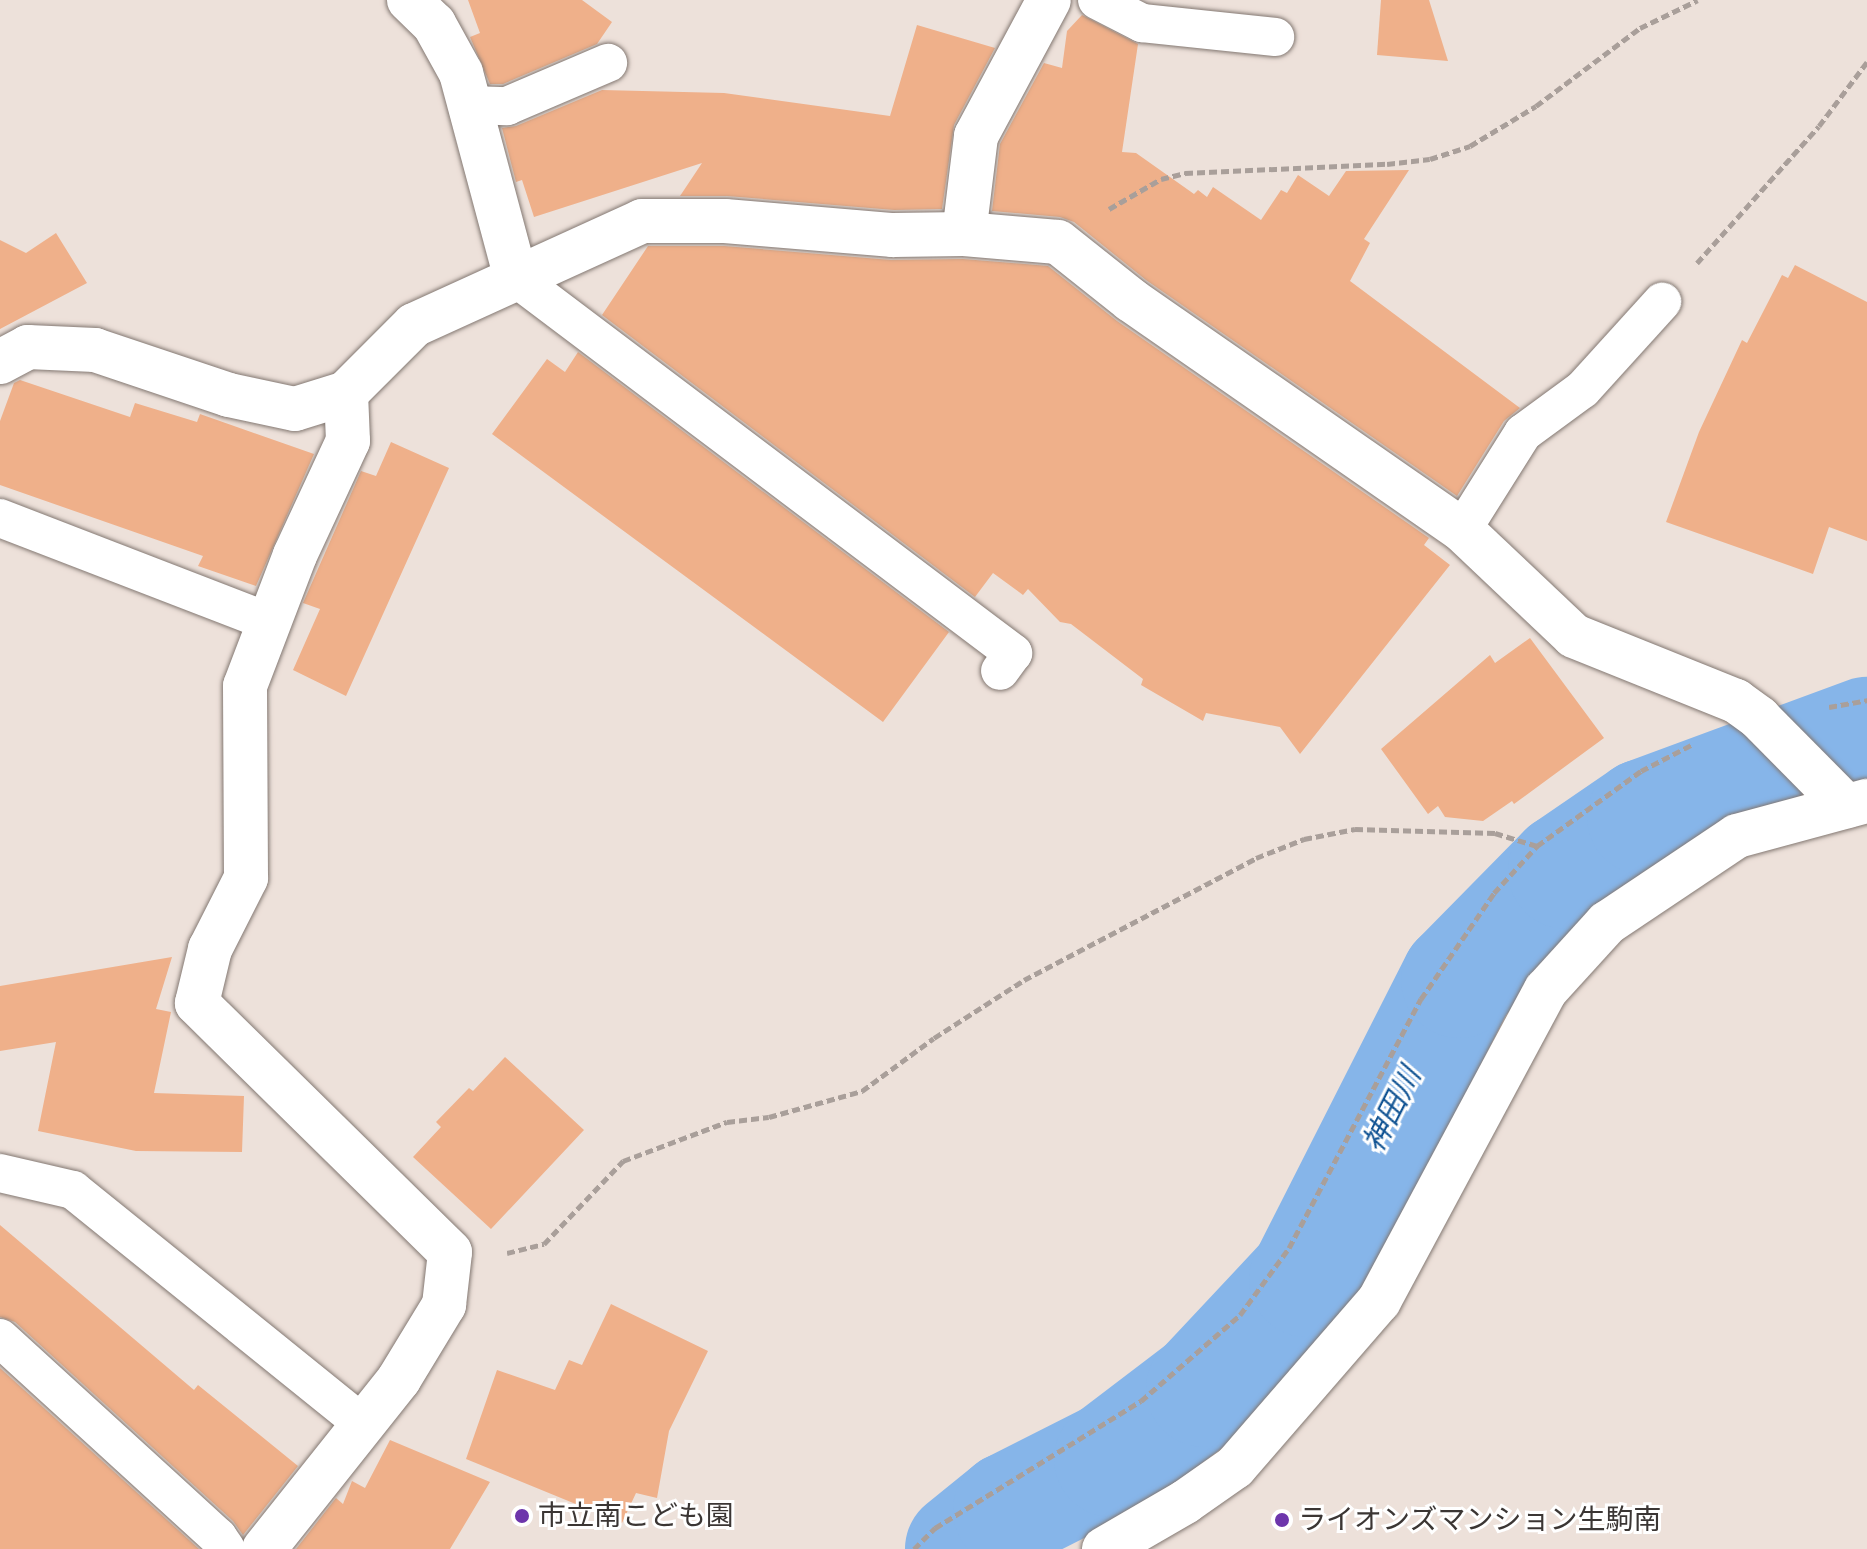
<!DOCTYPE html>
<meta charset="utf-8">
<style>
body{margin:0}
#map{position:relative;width:1867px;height:1549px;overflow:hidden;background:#ede1da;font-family:"Source Sans 3","Noto Sans JP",sans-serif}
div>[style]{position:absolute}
.river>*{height:116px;margin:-58px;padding:0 58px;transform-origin:58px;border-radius:58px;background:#86b5e9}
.building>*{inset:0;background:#efb08a}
.path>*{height:5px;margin-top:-2.5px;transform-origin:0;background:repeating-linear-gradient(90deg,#a99f9a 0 8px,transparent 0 12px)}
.roads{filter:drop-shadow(0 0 2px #837872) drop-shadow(0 0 2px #837872)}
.lane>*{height:38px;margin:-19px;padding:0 19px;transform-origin:19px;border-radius:19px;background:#fff}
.street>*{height:44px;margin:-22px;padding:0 22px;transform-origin:22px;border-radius:22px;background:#fff}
.dots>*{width:22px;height:22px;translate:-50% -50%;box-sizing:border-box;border:4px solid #fff;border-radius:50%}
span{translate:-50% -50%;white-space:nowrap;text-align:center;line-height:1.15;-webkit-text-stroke:6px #fff;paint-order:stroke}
.poi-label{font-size:28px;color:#3b3634}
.left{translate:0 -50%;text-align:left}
.water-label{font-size:30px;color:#135594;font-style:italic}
</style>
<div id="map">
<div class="river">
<div style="left:963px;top:1549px;width:62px;rotate:-39.1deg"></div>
<div style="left:1011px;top:1510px;width:113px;rotate:-26.8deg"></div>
<div style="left:1112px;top:1459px;width:116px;rotate:-37.3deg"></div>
<div style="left:1204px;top:1389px;width:151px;rotate:-46.9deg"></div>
<div style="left:1307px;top:1279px;width:335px;rotate:-63.1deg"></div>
<div style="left:1459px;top:980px;width:153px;rotate:-45.5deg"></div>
<div style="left:1566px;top:871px;width:96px;rotate:-34.4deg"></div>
<div style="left:1645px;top:817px;width:237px;rotate:-20.3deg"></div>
</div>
<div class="building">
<div style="clip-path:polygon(468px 0,582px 0,612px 22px,597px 44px,503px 84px,490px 84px,470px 37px,480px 33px)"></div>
<div style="clip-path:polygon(1381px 0,1429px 0,1448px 61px,1377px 55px)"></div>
<div style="clip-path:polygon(1082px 15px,1138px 44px,1122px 152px,1136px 153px,1194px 194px,1198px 190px,1207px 197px,1213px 187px,1261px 220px,1281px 190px,1287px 193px,1298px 175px,1329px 196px,1346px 171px,1409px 170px,1364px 239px,1370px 243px,1350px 281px,1520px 408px,1504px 421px,1457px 496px,1146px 280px,1074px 222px,1060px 217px,992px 211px,1000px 144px,1044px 63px,1062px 68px,1067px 31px)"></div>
<div style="clip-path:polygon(917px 25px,995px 48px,954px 125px,942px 209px,894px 210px,727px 196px,680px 196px,702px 163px,534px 217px,522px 180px,516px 182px,502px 128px,516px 126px,602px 90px,724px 93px,890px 116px)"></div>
<div style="clip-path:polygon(56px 233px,87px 283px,0 329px,0 240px,26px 253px)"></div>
<div style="clip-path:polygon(648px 246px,724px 246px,891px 260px,963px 259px,1048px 266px,1117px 321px,1429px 538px,1424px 545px,1450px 565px,1300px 754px,1280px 727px,1206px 713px,1203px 721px,1141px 685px,1143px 679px,1071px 624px,1060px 622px,1028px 589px,1023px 595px,993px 573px,975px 597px,602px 315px)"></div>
<div style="clip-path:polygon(1795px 265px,1867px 302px,1867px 541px,1829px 527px,1813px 574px,1666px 522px,1699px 432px,1742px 340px,1747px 343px,1782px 275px,1788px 278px)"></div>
<div style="clip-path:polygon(578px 352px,949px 632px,883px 722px,492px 434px,547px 359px,565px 372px)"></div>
<div style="clip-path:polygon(20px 380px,130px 417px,135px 403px,197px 422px,200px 414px,314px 454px,256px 586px,198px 566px,203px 556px,0 485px,0 421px,14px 383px)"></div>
<div style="clip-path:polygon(391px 442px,449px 468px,346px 696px,293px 670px,320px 609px,303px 603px,361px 471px,376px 476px)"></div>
<div style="clip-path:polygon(1530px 638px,1604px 738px,1514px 804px,1512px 801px,1483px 821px,1445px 817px,1438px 806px,1428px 814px,1381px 749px,1490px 655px,1495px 663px)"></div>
<div style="clip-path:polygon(172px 957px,156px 1009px,171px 1012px,154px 1093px,244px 1096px,242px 1152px,136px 1151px,38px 1131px,56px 1042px,0 1051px,0 986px)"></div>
<div style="clip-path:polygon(505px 1057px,584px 1130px,491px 1229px,413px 1157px,441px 1127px,436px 1122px,469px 1088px,473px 1091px)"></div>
<div style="clip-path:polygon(0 1225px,194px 1390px,198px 1385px,298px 1466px,243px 1535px,233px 1521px,15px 1322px,0 1317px)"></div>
<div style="clip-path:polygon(611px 1304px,708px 1351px,669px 1431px,657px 1498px,636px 1493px,622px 1523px,466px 1459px,497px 1370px,555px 1390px,569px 1360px,582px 1365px)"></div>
<div style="clip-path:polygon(0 1368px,199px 1549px,0 1549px)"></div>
<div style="clip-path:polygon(390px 1440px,490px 1482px,450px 1549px,296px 1549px,336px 1498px,343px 1504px,352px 1481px,365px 1488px)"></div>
</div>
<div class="path">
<div style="left:1109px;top:209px;width:60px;rotate:-30deg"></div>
<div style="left:1161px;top:179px;width:25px;rotate:-14deg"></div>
<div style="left:1185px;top:173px;width:202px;rotate:-2.6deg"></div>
<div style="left:1387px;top:164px;width:43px;rotate:-6.6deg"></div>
<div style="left:1430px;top:159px;width:42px;rotate:-18deg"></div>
<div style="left:1470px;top:146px;width:77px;rotate:-31.2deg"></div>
<div style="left:1536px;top:106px;width:130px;rotate:-36.9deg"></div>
<div style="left:1640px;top:28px;width:64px;rotate:-25.8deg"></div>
<div style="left:1697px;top:263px;width:183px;rotate:-48.3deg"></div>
<div style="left:1819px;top:126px;width:80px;rotate:-53.1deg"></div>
<div style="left:1829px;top:707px;width:39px;rotate:-10deg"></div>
<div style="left:507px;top:1253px;width:38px;rotate:-14deg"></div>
<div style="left:544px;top:1244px;width:115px;rotate:-46.4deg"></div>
<div style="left:623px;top:1161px;width:111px;rotate:-20.6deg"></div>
<div style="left:727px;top:1122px;width:42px;rotate:-6.8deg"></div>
<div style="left:769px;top:1117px;width:97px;rotate:-15.6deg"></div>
<div style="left:862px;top:1091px;width:89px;rotate:-36.4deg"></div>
<div style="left:934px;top:1038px;width:107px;rotate:-32.8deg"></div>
<div style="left:1024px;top:980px;width:262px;rotate:-27.7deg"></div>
<div style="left:1256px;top:858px;width:52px;rotate:-21.6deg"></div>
<div style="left:1304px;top:839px;width:52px;rotate:-11.1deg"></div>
<div style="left:1355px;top:829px;width:140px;rotate:1.6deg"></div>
<div style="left:1495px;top:833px;width:44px;rotate:17.2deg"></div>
<div style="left:914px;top:1549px;width:30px;rotate:-45deg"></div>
<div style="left:935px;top:1528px;width:242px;rotate:-31.7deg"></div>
<div style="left:1141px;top:1401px;width:131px;rotate:-41deg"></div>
<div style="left:1240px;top:1315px;width:83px;rotate:-53.8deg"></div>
<div style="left:1289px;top:1248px;width:282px;rotate:-62.1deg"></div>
<div style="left:1421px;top:999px;width:129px;rotate:-55.4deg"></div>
<div style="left:1494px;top:893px;width:64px;rotate:-47.5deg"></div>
<div style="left:1537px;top:846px;width:128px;rotate:-35.8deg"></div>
<div style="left:1641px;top:771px;width:59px;rotate:-27.4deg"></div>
</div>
<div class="roads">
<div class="lane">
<div style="left:1097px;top:0;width:51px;rotate:27.1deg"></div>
<div style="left:1142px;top:23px;width:134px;rotate:6deg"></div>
<div style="left:470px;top:105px;width:37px;rotate:2deg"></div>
<div style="left:507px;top:106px;width:110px;rotate:-23.1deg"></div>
<div style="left:516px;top:278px;width:623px;rotate:37.04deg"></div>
<div style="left:1013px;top:653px;width:22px;rotate:126deg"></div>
<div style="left:0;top:518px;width:289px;rotate:21.1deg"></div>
<div style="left:1462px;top:530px;width:115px;rotate:-57.8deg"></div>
<div style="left:1523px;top:433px;width:74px;rotate:-36.3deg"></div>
<div style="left:1583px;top:389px;width:118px;rotate:-47.8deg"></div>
<div style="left:0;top:1173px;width:75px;rotate:13.1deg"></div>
<div style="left:73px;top:1190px;width:373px;rotate:38.9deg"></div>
<div style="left:0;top:1338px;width:295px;rotate:42.4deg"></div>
<div style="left:218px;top:1537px;width:14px;rotate:56deg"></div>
</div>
<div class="street">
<div style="left:409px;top:0;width:35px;rotate:44deg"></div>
<div style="left:434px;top:24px;width:56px;rotate:61.1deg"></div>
<div style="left:461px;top:73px;width:212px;rotate:75deg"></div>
<div style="left:964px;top:234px;width:99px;rotate:-83deg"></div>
<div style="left:976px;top:136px;width:154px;rotate:-61.8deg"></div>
<div style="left:0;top:362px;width:32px;rotate:-28deg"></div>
<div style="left:28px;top:347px;width:67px;rotate:2.6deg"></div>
<div style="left:95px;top:350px;width:141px;rotate:18.6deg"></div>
<div style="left:229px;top:395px;width:67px;rotate:12deg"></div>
<div style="left:295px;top:409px;width:53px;rotate:-17.4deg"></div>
<div style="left:346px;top:393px;width:96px;rotate:-45deg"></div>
<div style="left:414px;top:325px;width:251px;rotate:-24.5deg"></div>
<div style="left:642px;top:221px;width:83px"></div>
<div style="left:725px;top:221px;width:169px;rotate:4.8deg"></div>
<div style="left:893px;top:235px;width:71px;rotate:-0.8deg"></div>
<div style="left:964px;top:234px;width:94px;rotate:4.9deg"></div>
<div style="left:1058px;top:242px;width:93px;rotate:38.5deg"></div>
<div style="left:1131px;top:300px;width:403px;rotate:34.8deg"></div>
<div style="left:1462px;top:530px;width:154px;rotate:43.4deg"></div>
<div style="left:1574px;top:636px;width:175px;rotate:21.9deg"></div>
<div style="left:1736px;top:701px;width:29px;rotate:36deg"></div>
<div style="left:1759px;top:718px;width:124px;rotate:45.3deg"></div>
<div style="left:264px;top:1549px;width:217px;rotate:-51.5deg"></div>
<div style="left:399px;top:1379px;width:87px;rotate:-58.7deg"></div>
<div style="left:444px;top:1305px;width:53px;rotate:-83.5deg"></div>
<div style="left:450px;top:1252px;width:355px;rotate:-135.5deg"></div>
<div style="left:197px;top:1003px;width:56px;rotate:-76.5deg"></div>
<div style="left:210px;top:949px;width:80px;rotate:-63.1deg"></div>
<div style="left:246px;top:878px;width:192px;rotate:-90.3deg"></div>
<div style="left:245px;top:686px;width:140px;rotate:-69.1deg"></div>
<div style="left:295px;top:555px;width:126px;rotate:-65.1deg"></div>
<div style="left:348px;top:441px;width:48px;rotate:-92.4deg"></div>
<div style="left:1104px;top:1549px;width:94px;rotate:-30.1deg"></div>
<div style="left:1185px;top:1502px;width:61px;rotate:-35deg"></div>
<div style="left:1235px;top:1467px;width:220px;rotate:-49.1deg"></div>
<div style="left:1379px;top:1301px;width:353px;rotate:-61.8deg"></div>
<div style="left:1546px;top:990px;width:91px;rotate:-47.7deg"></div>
<div style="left:1607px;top:923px;width:156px;rotate:-33.8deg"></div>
<div style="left:1737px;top:836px;width:135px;rotate:-15.1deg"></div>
</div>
</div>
<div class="dots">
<div style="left:522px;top:1516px;background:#6d35ab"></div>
<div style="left:1282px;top:1520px;background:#6d35ab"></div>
</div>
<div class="poi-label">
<span class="left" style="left:538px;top:1516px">市立南こども園</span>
<span class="left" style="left:1298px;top:1520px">ライオンズマンション生駒南</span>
</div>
<div class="water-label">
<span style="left:1393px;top:1110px;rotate:-63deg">神田川</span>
</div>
</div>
